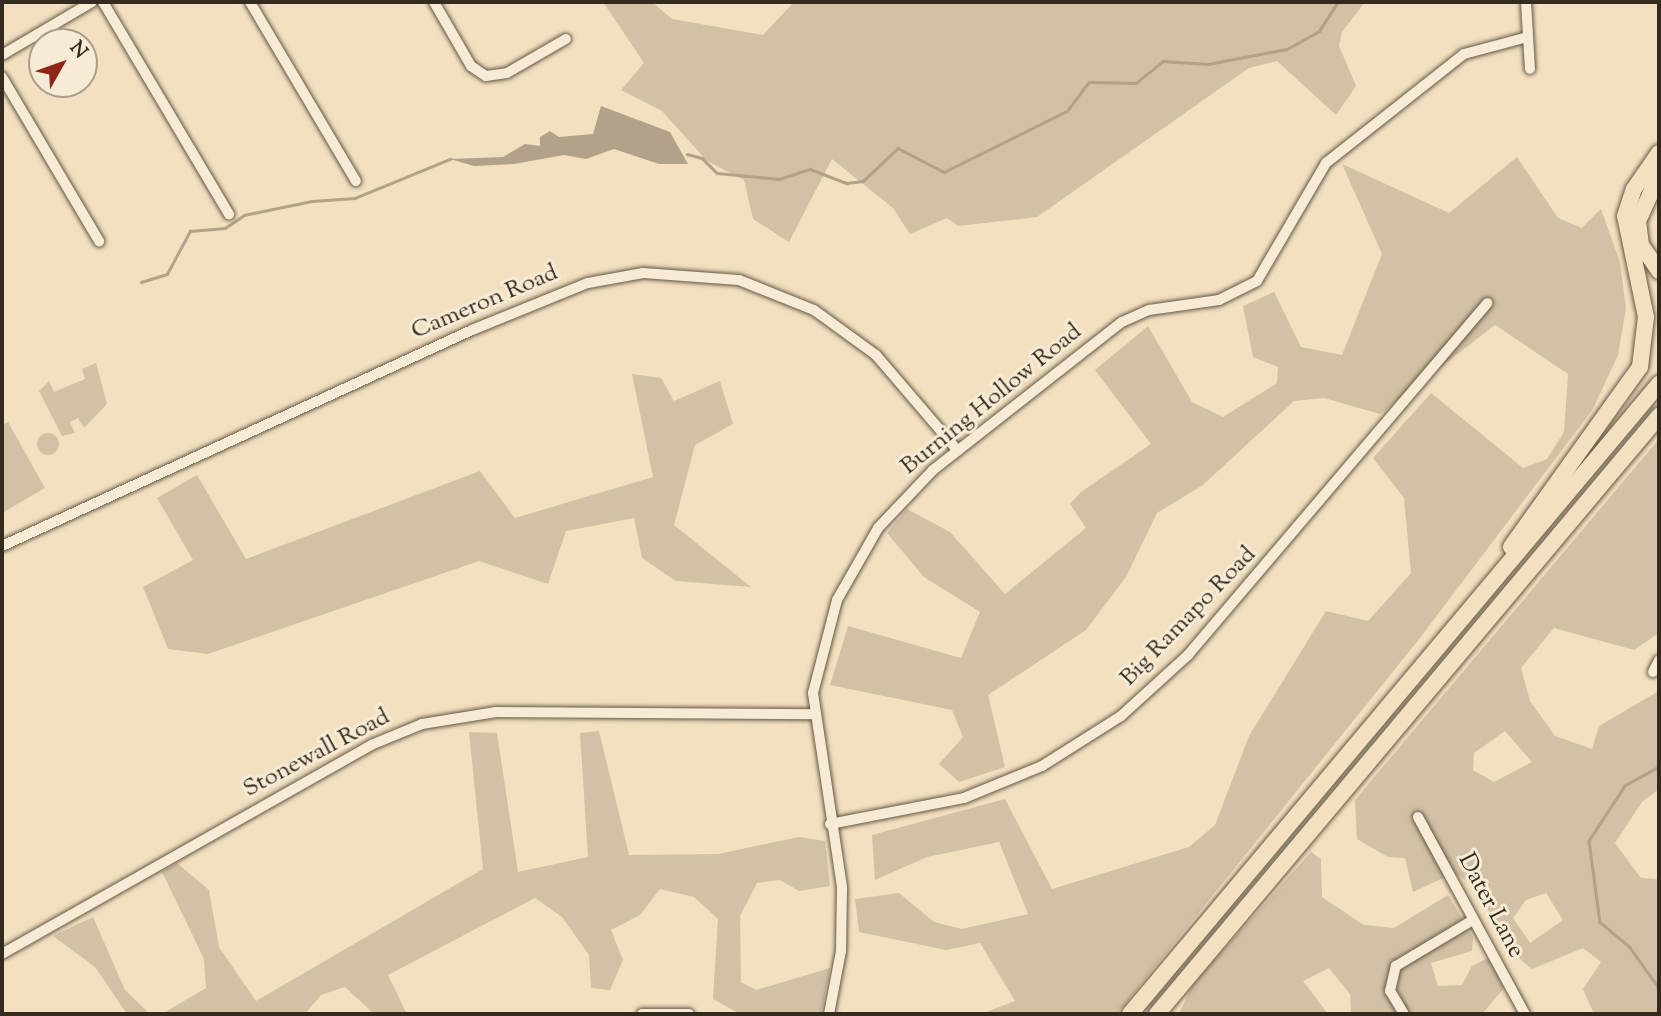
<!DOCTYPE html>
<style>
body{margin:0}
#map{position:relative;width:1661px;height:1016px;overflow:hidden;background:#f2e0c0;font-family:"Sorts Mill Goudy",serif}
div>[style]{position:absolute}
.green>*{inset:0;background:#d2c1a4}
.round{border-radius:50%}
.water>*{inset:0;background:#b1a289}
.stream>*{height:2.5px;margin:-1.25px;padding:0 1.25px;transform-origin:1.25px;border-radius:1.25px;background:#b1a289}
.roads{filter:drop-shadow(0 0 2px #645846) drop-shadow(0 0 2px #645846)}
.minor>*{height:10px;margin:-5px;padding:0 5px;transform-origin:5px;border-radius:5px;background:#f7ebd6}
.highway>*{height:16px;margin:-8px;padding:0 8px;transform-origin:8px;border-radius:8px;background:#f2e0c0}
span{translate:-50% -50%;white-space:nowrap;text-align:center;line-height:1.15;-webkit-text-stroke:6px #f7ebd6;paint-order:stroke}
.street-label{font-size:24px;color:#342a1d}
.frame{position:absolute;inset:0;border:4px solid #342a1d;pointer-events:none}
.north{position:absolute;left:28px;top:28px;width:70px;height:70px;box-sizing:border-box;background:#f7ebd6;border:2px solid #a99e8c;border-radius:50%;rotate:50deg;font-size:19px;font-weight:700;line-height:28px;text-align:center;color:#342a1d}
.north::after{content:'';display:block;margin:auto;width:24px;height:32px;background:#8f2418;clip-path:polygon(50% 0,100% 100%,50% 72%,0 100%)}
</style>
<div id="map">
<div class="green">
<div style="clip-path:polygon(603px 2px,652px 2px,672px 19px,763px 35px,794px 2px,1365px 2px,1342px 32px,1339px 46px,1356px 86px,1336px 115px,1277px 61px,1249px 68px,1037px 217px,958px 226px,947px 218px,910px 234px,893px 208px,832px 159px,789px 242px,753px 219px,744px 180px,707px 161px,662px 111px,621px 90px,644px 63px)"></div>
<div style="clip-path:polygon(1517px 157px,1558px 218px,1582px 228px,1601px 209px,1620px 262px,1626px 308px,1618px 355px,1593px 409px,1420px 638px,1117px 1014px,841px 1014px,981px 1014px,1015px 1001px,980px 943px,946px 950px,859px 932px,855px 899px,899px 893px,934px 922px,962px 929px,1028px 914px,999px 842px,927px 857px,875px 880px,872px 835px,1005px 799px,1052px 889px,1189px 847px,1215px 825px,1249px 736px,1326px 611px,1368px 621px,1411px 573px,1404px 498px,1373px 458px,1431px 393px,1523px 468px,1547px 459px,1564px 432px,1568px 374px,1495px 325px,1380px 414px,1324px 398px,1294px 401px,1203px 485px,1157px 513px,1126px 577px,1086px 630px,988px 695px,1005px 767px,959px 782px,939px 764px,963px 737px,952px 710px,830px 685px,848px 626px,961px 658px,980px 612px,924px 577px,887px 533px,907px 509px,950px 532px,1005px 594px,1086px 528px,1070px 504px,1081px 492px,1151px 444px,1095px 370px,1148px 326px,1192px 402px,1223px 417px,1277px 383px,1278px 367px,1253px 357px,1243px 306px,1274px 292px,1301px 347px,1342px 355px,1382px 254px,1342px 164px,1449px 213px)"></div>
<div style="clip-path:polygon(96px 363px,107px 404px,84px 428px,78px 418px,70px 422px,75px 433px,62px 436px,39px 391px,49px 381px,54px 392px,85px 379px,82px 369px)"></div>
<div style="clip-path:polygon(632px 374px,661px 378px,674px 401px,720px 381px,733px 424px,695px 445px,674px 525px,751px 587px,676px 581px,642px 558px,634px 518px,566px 531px,548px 584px,479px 561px,208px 654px,168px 649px,143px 587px,193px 560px,157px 498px,197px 475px,246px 559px,480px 471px,515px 518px,653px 477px)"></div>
<div style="clip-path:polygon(8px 422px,45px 488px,2px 513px,2px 425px)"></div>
<div class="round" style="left:37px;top:433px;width:22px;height:22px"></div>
<div style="clip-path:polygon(evenodd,1659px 439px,1659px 633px,1634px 650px,1554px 628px,1521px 668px,1530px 701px,1555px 736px,1592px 749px,1599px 726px,1659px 691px,1659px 789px,1642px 802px,1615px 843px,1641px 878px,1659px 879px,1659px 1014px,1594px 1014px,1583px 989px,1601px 962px,1583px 948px,1532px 969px,1515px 955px,1472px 884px,1454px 873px,1413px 892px,1405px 858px,1388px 857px,1357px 839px,1355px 800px,1659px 439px,1505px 731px,1532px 762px,1494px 782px,1473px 770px,1474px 753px,1505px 731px,1659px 439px,1546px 893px,1563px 920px,1530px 943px,1513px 918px,1526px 900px,1546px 893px)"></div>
<div style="clip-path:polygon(599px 731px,629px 855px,718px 854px,799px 837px,825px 841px,830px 886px,799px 891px,780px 880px,757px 883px,740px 916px,741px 982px,756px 990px,830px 968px,821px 1014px,740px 1014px,713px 999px,718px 919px,694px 897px,660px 889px,640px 915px,611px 930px,623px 960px,610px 990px,591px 988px,589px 955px,562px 917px,535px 898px,388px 975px,407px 1014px,374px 1014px,345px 987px,321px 995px,305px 1014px,162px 1014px,206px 988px,204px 959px,162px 872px,177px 863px,209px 890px,219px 947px,256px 1001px,483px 869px,469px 732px,497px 733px,518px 872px,588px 857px,580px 733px)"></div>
<div style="clip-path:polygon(1311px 852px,1321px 859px,1322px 897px,1364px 925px,1394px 928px,1448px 895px,1473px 937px,1472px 951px,1431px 963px,1438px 986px,1462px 985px,1472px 966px,1488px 958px,1504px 988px,1482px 1014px,1351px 1014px,1350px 994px,1329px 968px,1303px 981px,1328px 1014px,1179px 1014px,1193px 984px)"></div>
<div style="clip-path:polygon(93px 917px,125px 990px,150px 1014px,127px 1014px,95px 967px,53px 936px)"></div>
</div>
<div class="water">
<div style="clip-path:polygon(601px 106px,670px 132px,688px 164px,659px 164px,614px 149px,586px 159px,564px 155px,514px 164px,474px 166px,450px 159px,503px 157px,525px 144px,540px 146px,540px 137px,550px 131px,559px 137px,593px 134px)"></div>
</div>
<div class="stream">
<div style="left:687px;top:154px;width:16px;rotate:15deg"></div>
<div style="left:702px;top:158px;width:21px;rotate:45deg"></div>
<div style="left:717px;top:173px;width:62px;rotate:5.5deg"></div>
<div style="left:779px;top:179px;width:33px;rotate:-18deg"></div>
<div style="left:810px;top:169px;width:40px;rotate:21deg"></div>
<div style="left:847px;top:183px;width:16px;rotate:-7deg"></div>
<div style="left:863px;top:181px;width:48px;rotate:-43.3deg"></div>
<div style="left:898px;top:148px;width:52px;rotate:27.6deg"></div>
<div style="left:944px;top:172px;width:137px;rotate:-26.4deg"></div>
<div style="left:1067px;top:111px;width:36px;rotate:-53deg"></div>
<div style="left:1089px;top:82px;width:47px;rotate:1.2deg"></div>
<div style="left:1136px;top:83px;width:35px;rotate:-39deg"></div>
<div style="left:1163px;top:61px;width:45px;rotate:3.8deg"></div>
<div style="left:1208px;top:64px;width:80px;rotate:-10.8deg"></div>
<div style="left:1287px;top:49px;width:37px;rotate:-29deg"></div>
<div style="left:1319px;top:31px;width:35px;rotate:-57deg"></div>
<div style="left:141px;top:282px;width:27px;rotate:-17deg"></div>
<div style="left:167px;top:274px;width:49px;rotate:-61.9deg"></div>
<div style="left:190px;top:231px;width:35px;rotate:-5deg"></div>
<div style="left:225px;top:228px;width:23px;rotate:-34deg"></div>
<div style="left:244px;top:215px;width:69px;rotate:-11.6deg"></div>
<div style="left:312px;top:201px;width:43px;rotate:-4deg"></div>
<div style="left:355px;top:198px;width:103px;rotate:-22.3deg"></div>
<div style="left:1659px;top:767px;width:39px;rotate:151deg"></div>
<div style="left:1625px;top:786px;width:66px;rotate:123.2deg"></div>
<div style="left:1589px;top:841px;width:82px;rotate:82.3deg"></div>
<div style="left:1600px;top:922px;width:38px;rotate:40deg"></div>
<div style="left:1629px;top:946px;width:52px;rotate:54.5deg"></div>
</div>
<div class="roads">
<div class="minor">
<div style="left:103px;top:2px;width:247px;rotate:59.3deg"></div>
<div style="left:250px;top:2px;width:208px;rotate:59.4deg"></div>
<div style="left:434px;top:2px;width:74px;rotate:60deg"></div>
<div style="left:471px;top:66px;width:18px;rotate:34deg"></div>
<div style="left:486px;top:76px;width:21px;rotate:-8deg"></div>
<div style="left:507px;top:73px;width:68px;rotate:-30deg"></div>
<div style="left:1526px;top:2px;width:67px;rotate:86.6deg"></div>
<div style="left:2px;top:55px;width:104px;rotate:-30.5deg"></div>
<div style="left:2px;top:77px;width:191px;rotate:59.4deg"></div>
<div style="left:2px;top:546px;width:517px;rotate:-24.68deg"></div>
<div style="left:472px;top:330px;width:125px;rotate:-22.1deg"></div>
<div style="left:588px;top:283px;width:56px;rotate:-10.3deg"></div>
<div style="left:643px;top:273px;width:96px;rotate:4.2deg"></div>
<div style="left:739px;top:280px;width:81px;rotate:21.8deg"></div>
<div style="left:814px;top:310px;width:77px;rotate:36deg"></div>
<div style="left:876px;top:355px;width:126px;rotate:49.5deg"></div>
<div style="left:1653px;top:672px;width:13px;rotate:-63deg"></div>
<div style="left:1418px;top:817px;width:224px;rotate:61.5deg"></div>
<div style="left:830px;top:824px;width:136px;rotate:-11deg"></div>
<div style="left:964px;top:798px;width:84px;rotate:-22.3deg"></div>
<div style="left:1042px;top:766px;width:93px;rotate:-32.3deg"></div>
<div style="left:1121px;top:716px;width:91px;rotate:-42.3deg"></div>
<div style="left:1188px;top:655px;width:462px;rotate:-49.6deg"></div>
<div style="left:2px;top:954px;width:424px;rotate:-29.5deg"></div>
<div style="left:371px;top:745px;width:55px;rotate:-22.4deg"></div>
<div style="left:422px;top:724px;width:75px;rotate:-9.2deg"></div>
<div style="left:496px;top:712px;width:317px;rotate:0.4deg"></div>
<div style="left:642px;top:1014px;width:47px"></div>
<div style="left:829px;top:1014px;width:64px;rotate:-79.2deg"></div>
<div style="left:841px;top:951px;width:64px;rotate:-89.1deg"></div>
<div style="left:842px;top:887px;width:196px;rotate:-98.5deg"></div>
<div style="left:813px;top:693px;width:96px;rotate:-75.5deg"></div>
<div style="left:837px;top:600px;width:83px;rotate:-60.3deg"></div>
<div style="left:878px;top:528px;width:80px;rotate:-46.5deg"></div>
<div style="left:933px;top:470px;width:240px;rotate:-38.1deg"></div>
<div style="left:1122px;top:322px;width:30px;rotate:-24deg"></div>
<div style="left:1149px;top:310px;width:71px;rotate:-8.1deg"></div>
<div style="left:1219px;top:300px;width:42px;rotate:-26.6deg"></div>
<div style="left:1257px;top:281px;width:137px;rotate:-59.7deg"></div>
<div style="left:1326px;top:163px;width:176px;rotate:-38.3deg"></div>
<div style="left:1464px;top:54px;width:66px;rotate:-14.9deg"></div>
<div style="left:1404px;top:1014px;width:27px;rotate:-121deg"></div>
<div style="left:1390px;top:991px;width:26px;rotate:-77deg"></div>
<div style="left:1396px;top:966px;width:90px;rotate:-30.9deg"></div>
</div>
<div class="highway">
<div style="left:1659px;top:175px;width:51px;rotate:114.5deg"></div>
<div style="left:1638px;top:221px;width:24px;rotate:83deg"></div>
<div style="left:1641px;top:245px;width:32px;rotate:55deg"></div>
<div style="left:1511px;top:547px;width:221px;rotate:-54.4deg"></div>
<div style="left:1640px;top:367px;width:50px;rotate:-83.2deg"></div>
<div style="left:1646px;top:317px;width:103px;rotate:-101.7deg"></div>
<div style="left:1625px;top:216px;width:28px;rotate:-72deg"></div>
<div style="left:1634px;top:189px;width:44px;rotate:-55.2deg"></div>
<div style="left:1130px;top:1014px;width:823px;rotate:-49.98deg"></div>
<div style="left:1157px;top:1014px;width:781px;rotate:-49.99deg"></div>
</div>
</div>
<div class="street-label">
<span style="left:485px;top:303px;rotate:-23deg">Cameron Road</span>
<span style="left:992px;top:400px;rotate:-39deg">Burning Hollow Road</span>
<span style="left:1189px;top:617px;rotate:-46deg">Big Ramapo Road</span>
<span style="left:317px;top:754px;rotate:-28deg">Stonewall Road</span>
<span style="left:1490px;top:906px;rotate:62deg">Dater Lane</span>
</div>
<div class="frame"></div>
<div class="north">N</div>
</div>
